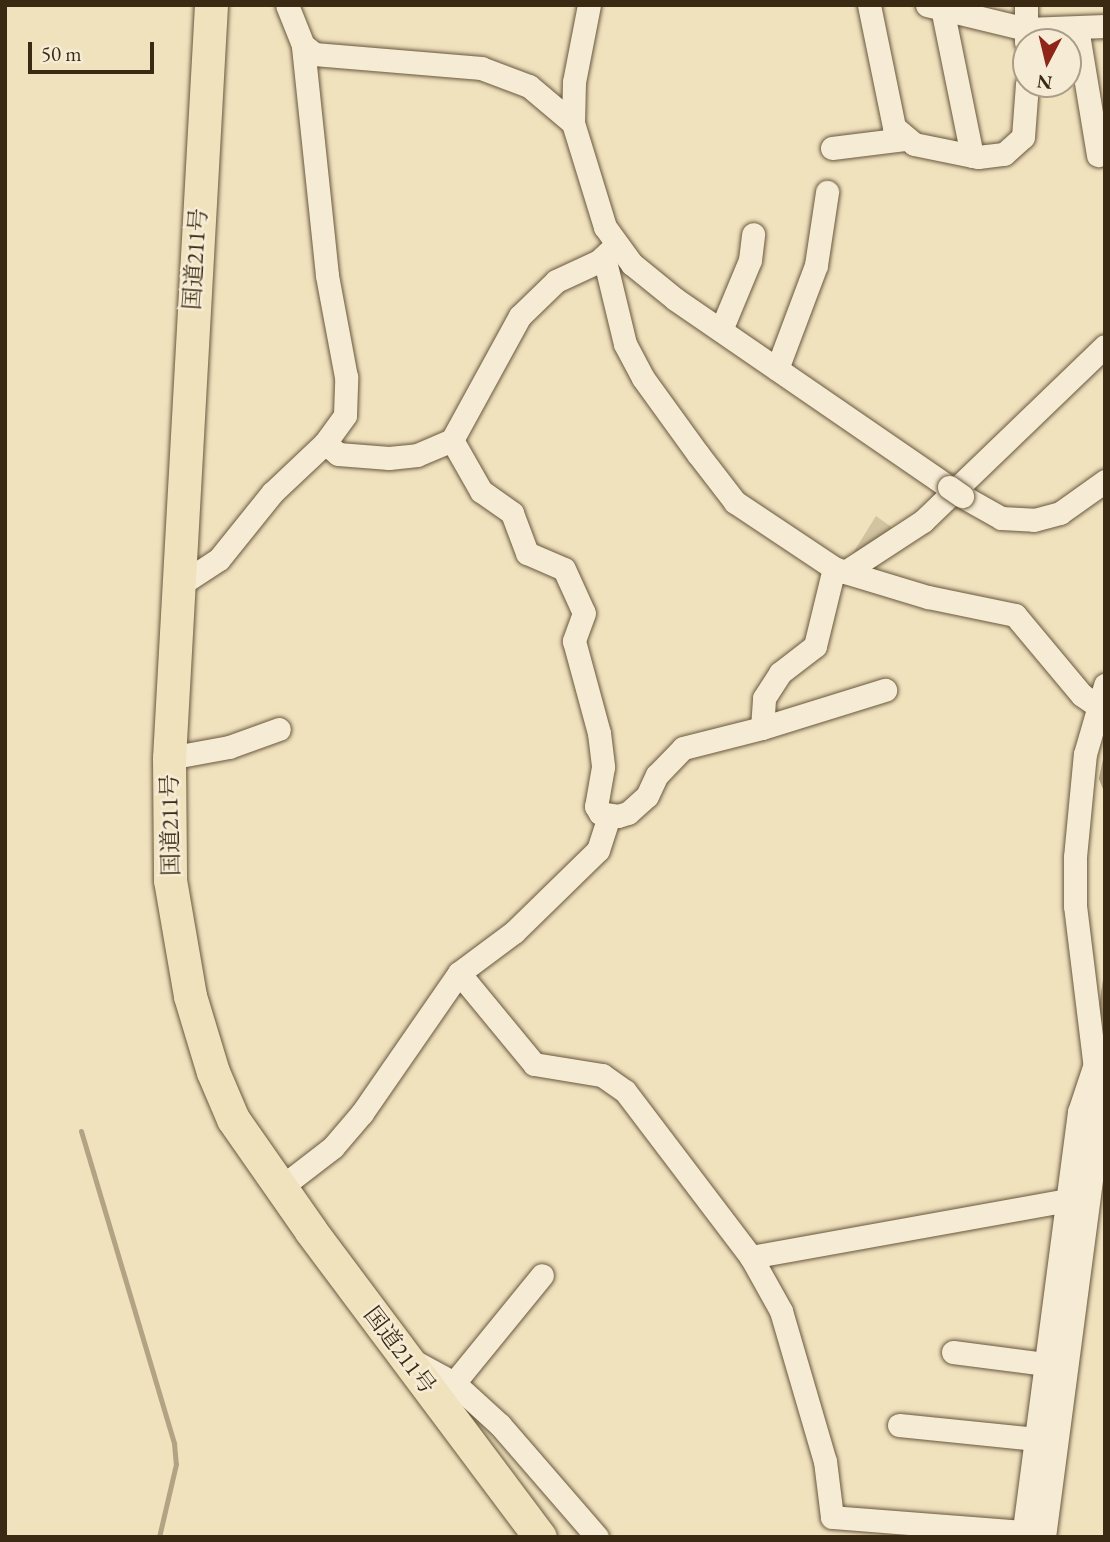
<!DOCTYPE html>
<meta charset="utf-8">
<style>
body{margin:0}
#map{position:relative;width:1110px;height:1542px;overflow:hidden;background:#f1e2be;font-family:"EB Garamond","Noto Serif JP",serif}
div>[style]{position:absolute}
.green>*{inset:0;background:#d2c3a1}
.stream>*{height:5px;margin:-2.5px;padding:0 2.5px;transform-origin:2.5px;border-radius:2.5px;background:#b3a384}
.roads{filter:drop-shadow(0 0 2px #68583e) drop-shadow(0 0 2px #68583e)}
.minor>*{height:23px;margin:-11.5px;padding:0 11.5px;transform-origin:11.5px;border-radius:11.5px;background:#f6ecd5}
.highway>*{height:33px;margin:-16.5px;padding:0 16.5px;transform-origin:16.5px;border-radius:16.5px;background:#f1e2be}
.bridges{filter:drop-shadow(0 0 2px #68583e) drop-shadow(0 0 2px #68583e)}
.minor-bridge>*{height:23px;margin:-11.5px;padding:0 11.5px;transform-origin:11.5px;border-radius:11.5px;background:#f6ecd5}
span{translate:-50% -50%;white-space:nowrap;text-align:center;line-height:1.15;-webkit-text-stroke:5px #f6ecd5;paint-order:stroke}
.street-label{font-size:23px;color:#3a2a14}
.frame{position:absolute;inset:0;border:7px solid #3a2a14;pointer-events:none}
.north{position:absolute;left:1012px;top:28px;width:70px;height:70px;box-sizing:border-box;background:#f6ecd5;border:2px solid #ab9e88;border-radius:50%;rotate:187deg;font-size:19px;font-weight:700;line-height:28px;text-align:center;color:#3a2a14}
.north::after{content:'';display:block;margin:auto;width:24px;height:32px;background:#8f2418;clip-path:polygon(50% 0,100% 100%,50% 72%,0 100%)}
.scale{position:absolute;left:28px;top:42px;width:126px;height:32px;box-sizing:border-box;border:4px solid #3a2a14;border-top:0;padding-left:9px;font-size:21px;line-height:24px;white-space:nowrap;color:#3a2a14;-webkit-text-stroke:5px #f6ecd5;paint-order:stroke}
</style>
<div id="map">
<div class="green">
<div style="clip-path:polygon(876px 516px,897px 531px,848px 561px)"></div>
</div>
<div class="stream">
<div style="left:1105px;top:759px;width:19px;rotate:102deg"></div>
<div style="left:1101px;top:778px;width:11px;rotate:68deg"></div>
<div style="left:1099px;top:1021px;width:42px;rotate:-81.9deg"></div>
<div style="left:81px;top:1131px;width:326px;rotate:73.4deg"></div>
<div style="left:174px;top:1443px;width:21px;rotate:85deg"></div>
<div style="left:176px;top:1464px;width:75px;rotate:103.1deg"></div>
</div>
<div class="roads">
<div class="minor">
<div style="left:287px;top:5px;width:43px;rotate:68.2deg"></div>
<div style="left:303px;top:45px;width:14px;rotate:39deg"></div>
<div style="left:314px;top:54px;width:168px;rotate:4.8deg"></div>
<div style="left:481px;top:68px;width:51px;rotate:20.6deg"></div>
<div style="left:529px;top:86px;width:57px;rotate:40.1deg"></div>
<div style="left:573px;top:123px;width:109px;rotate:72.9deg"></div>
<div style="left:605px;top:227px;width:46px;rotate:53.9deg"></div>
<div style="left:632px;top:264px;width:55px;rotate:39.1deg"></div>
<div style="left:675px;top:299px;width:332px;rotate:34.5deg"></div>
<div style="left:869px;top:5px;width:125px;rotate:78.4deg"></div>
<div style="left:894px;top:127px;width:26px;rotate:40deg"></div>
<div style="left:914px;top:144px;width:65px;rotate:11.5deg"></div>
<div style="left:978px;top:157px;width:26px;rotate:-7deg"></div>
<div style="left:1004px;top:154px;width:25px;rotate:-42deg"></div>
<div style="left:1023px;top:137px;width:53px;rotate:-85.7deg"></div>
<div style="left:927px;top:5px;width:102px;rotate:13.6deg"></div>
<div style="left:1026px;top:29px;width:79px;rotate:-2.2deg"></div>
<div style="left:1026px;top:5px;width:37px;rotate:90deg"></div>
<div style="left:942px;top:8px;width:151px;rotate:78.5deg"></div>
<div style="left:1077px;top:28px;width:129px;rotate:80.6deg"></div>
<div style="left:573px;top:123px;width:41px;rotate:-88.6deg"></div>
<div style="left:574px;top:82px;width:78px;rotate:-79deg"></div>
<div style="left:832px;top:148px;width:73px;rotate:-7.1deg"></div>
<div style="left:604px;top:257px;width:89px;rotate:76.4deg"></div>
<div style="left:625px;top:344px;width:38px;rotate:62deg"></div>
<div style="left:643px;top:378px;width:94px;rotate:54.1deg"></div>
<div style="left:698px;top:454px;width:61px;rotate:52.4deg"></div>
<div style="left:735px;top:502px;width:119px;rotate:33.7deg"></div>
<div style="left:721px;top:330px;width:76px;rotate:-67.5deg"></div>
<div style="left:750px;top:260px;width:26px;rotate:-83deg"></div>
<div style="left:777px;top:369px;width:111px;rotate:-69.4deg"></div>
<div style="left:816px;top:265px;width:74px;rotate:-81.4deg"></div>
<div style="left:452px;top:440px;width:59px;rotate:60.4deg"></div>
<div style="left:481px;top:491px;width:38px;rotate:35deg"></div>
<div style="left:512px;top:513px;width:43px;rotate:69.4deg"></div>
<div style="left:527px;top:553px;width:40px;rotate:23.4deg"></div>
<div style="left:564px;top:569px;width:48px;rotate:65.6deg"></div>
<div style="left:584px;top:613px;width:30px;rotate:110deg"></div>
<div style="left:574px;top:641px;width:95px;rotate:74.8deg"></div>
<div style="left:599px;top:733px;width:34px;rotate:83deg"></div>
<div style="left:603px;top:767px;width:40px;rotate:100deg"></div>
<div style="left:596px;top:806px;width:8px;rotate:60deg"></div>
<div style="left:600px;top:813px;width:18px;rotate:9deg"></div>
<div style="left:618px;top:816px;width:10px;rotate:-17deg"></div>
<div style="left:628px;top:813px;width:25px;rotate:-42deg"></div>
<div style="left:647px;top:796px;width:23px;rotate:-65deg"></div>
<div style="left:657px;top:775px;width:37px;rotate:-46deg"></div>
<div style="left:683px;top:748px;width:81px;rotate:-14.2deg"></div>
<div style="left:762px;top:728px;width:30px;rotate:-86deg"></div>
<div style="left:764px;top:698px;width:30px;rotate:-57deg"></div>
<div style="left:780px;top:673px;width:44px;rotate:-37.6deg"></div>
<div style="left:815px;top:646px;width:80px;rotate:-76.3deg"></div>
<div style="left:834px;top:568px;width:12px;rotate:20deg"></div>
<div style="left:845px;top:572px;width:93px;rotate:-33.2deg"></div>
<div style="left:923px;top:521px;width:252px;rotate:-43.9deg"></div>
<div style="left:325px;top:443px;width:17px;rotate:40deg"></div>
<div style="left:338px;top:454px;width:51px;rotate:4.5deg"></div>
<div style="left:389px;top:458px;width:28px;rotate:-6deg"></div>
<div style="left:417px;top:455px;width:38px;rotate:-23deg"></div>
<div style="left:452px;top:440px;width:141px;rotate:-61.3deg"></div>
<div style="left:520px;top:316px;width:50px;rotate:-44.2deg"></div>
<div style="left:556px;top:281px;width:47px;rotate:-24.9deg"></div>
<div style="left:599px;top:261px;width:18px;rotate:-43deg"></div>
<div style="left:962px;top:496px;width:45px;rotate:29.4deg"></div>
<div style="left:1001px;top:518px;width:33px;rotate:3deg"></div>
<div style="left:1034px;top:520px;width:27px;rotate:-15deg"></div>
<div style="left:1060px;top:513px;width:55px;rotate:-35.4deg"></div>
<div style="left:845px;top:572px;width:87px;rotate:16.8deg"></div>
<div style="left:928px;top:597px;width:89px;rotate:11.7deg"></div>
<div style="left:1015px;top:615px;width:104px;rotate:50.1deg"></div>
<div style="left:1082px;top:695px;width:19px;rotate:35deg"></div>
<div style="left:178px;top:586px;width:49px;rotate:-33.4deg"></div>
<div style="left:219px;top:559px;width:85px;rotate:-51.2deg"></div>
<div style="left:272px;top:493px;width:73px;rotate:-43.3deg"></div>
<div style="left:325px;top:443px;width:34px;rotate:-54deg"></div>
<div style="left:345px;top:415px;width:38px;rotate:-88deg"></div>
<div style="left:346px;top:377px;width:104px;rotate:-100.6deg"></div>
<div style="left:327px;top:275px;width:231px;rotate:-96deg"></div>
<div style="left:762px;top:728px;width:129px;rotate:-17.2deg"></div>
<div style="left:169px;top:758px;width:61px;rotate:-10.4deg"></div>
<div style="left:229px;top:747px;width:53px;rotate:-19.8deg"></div>
<div style="left:459px;top:973px;width:118px;rotate:50.5deg"></div>
<div style="left:534px;top:1064px;width:69px;rotate:9.2deg"></div>
<div style="left:602px;top:1075px;width:28px;rotate:35deg"></div>
<div style="left:625px;top:1091px;width:208px;rotate:52.8deg"></div>
<div style="left:751px;top:1257px;width:62px;rotate:60.9deg"></div>
<div style="left:781px;top:1311px;width:156px;rotate:73.7deg"></div>
<div style="left:825px;top:1461px;width:56px;rotate:82.9deg"></div>
<div style="left:832px;top:1517px;width:193px;rotate:4.5deg"></div>
<div style="left:280px;top:1188px;width:67px;rotate:-37.7deg"></div>
<div style="left:333px;top:1147px;width:45px;rotate:-49.5deg"></div>
<div style="left:362px;top:1113px;width:170px;rotate:-55.3deg"></div>
<div style="left:459px;top:973px;width:69px;rotate:-36.7deg"></div>
<div style="left:514px;top:932px;width:117px;rotate:-44.3deg"></div>
<div style="left:598px;top:850px;width:36px;rotate:-72deg"></div>
<div style="left:751px;top:1257px;width:321px;rotate:-10.2deg"></div>
<div style="left:953px;top:1352px;width:94px;rotate:7.4deg"></div>
<div style="left:408px;top:1358px;width:52px;rotate:28.5deg"></div>
<div style="left:454px;top:1383px;width:62px;rotate:42.4deg"></div>
<div style="left:500px;top:1425px;width:148px;rotate:49.1deg"></div>
<div style="left:454px;top:1383px;width:139px;rotate:-50.8deg"></div>
<div style="left:899px;top:1425px;width:138px;rotate:5.8deg"></div>
<div style="left:1023px;top:1537px;width:429px;rotate:-82.5deg"></div>
<div style="left:1079px;top:1112px;width:47px;rotate:-71.6deg"></div>
<div style="left:1044px;top:1537px;width:432px;rotate:-82.5deg"></div>
<div style="left:1100px;top:1109px;width:205px;rotate:-97deg"></div>
<div style="left:1075px;top:906px;width:49px;rotate:-90deg"></div>
<div style="left:1075px;top:857px;width:103px;rotate:-84.5deg"></div>
<div style="left:1085px;top:754px;width:72px;rotate:-73.8deg"></div>
</div>
<div class="highway">
<div style="left:211px;top:5px;width:754px;rotate:93.19deg"></div>
<div style="left:169px;top:758px;width:122px;rotate:89.5deg"></div>
<div style="left:170px;top:880px;width:118px;rotate:80.2deg"></div>
<div style="left:190px;top:996px;width:79px;rotate:73.2deg"></div>
<div style="left:213px;top:1072px;width:51px;rotate:66.9deg"></div>
<div style="left:233px;top:1119px;width:136px;rotate:55.1deg"></div>
<div style="left:311px;top:1231px;width:382px;rotate:53.2deg"></div>
</div>
</div>
<div class="bridges">
<div class="minor-bridge">
<div style="left:949px;top:487px;width:16px;rotate:35deg"></div>
</div>
</div>
<div class="street-label">
<span style="left:195px;top:259px;rotate:-86deg">国道211号</span>
<span style="left:170px;top:825px;rotate:-91deg">国道211号</span>
<span style="left:400px;top:1350px;rotate:53deg">国道211号</span>
</div>
<div class="frame"></div>
<div class="north">N</div>
<div class="scale">50 m</div>
</div>
